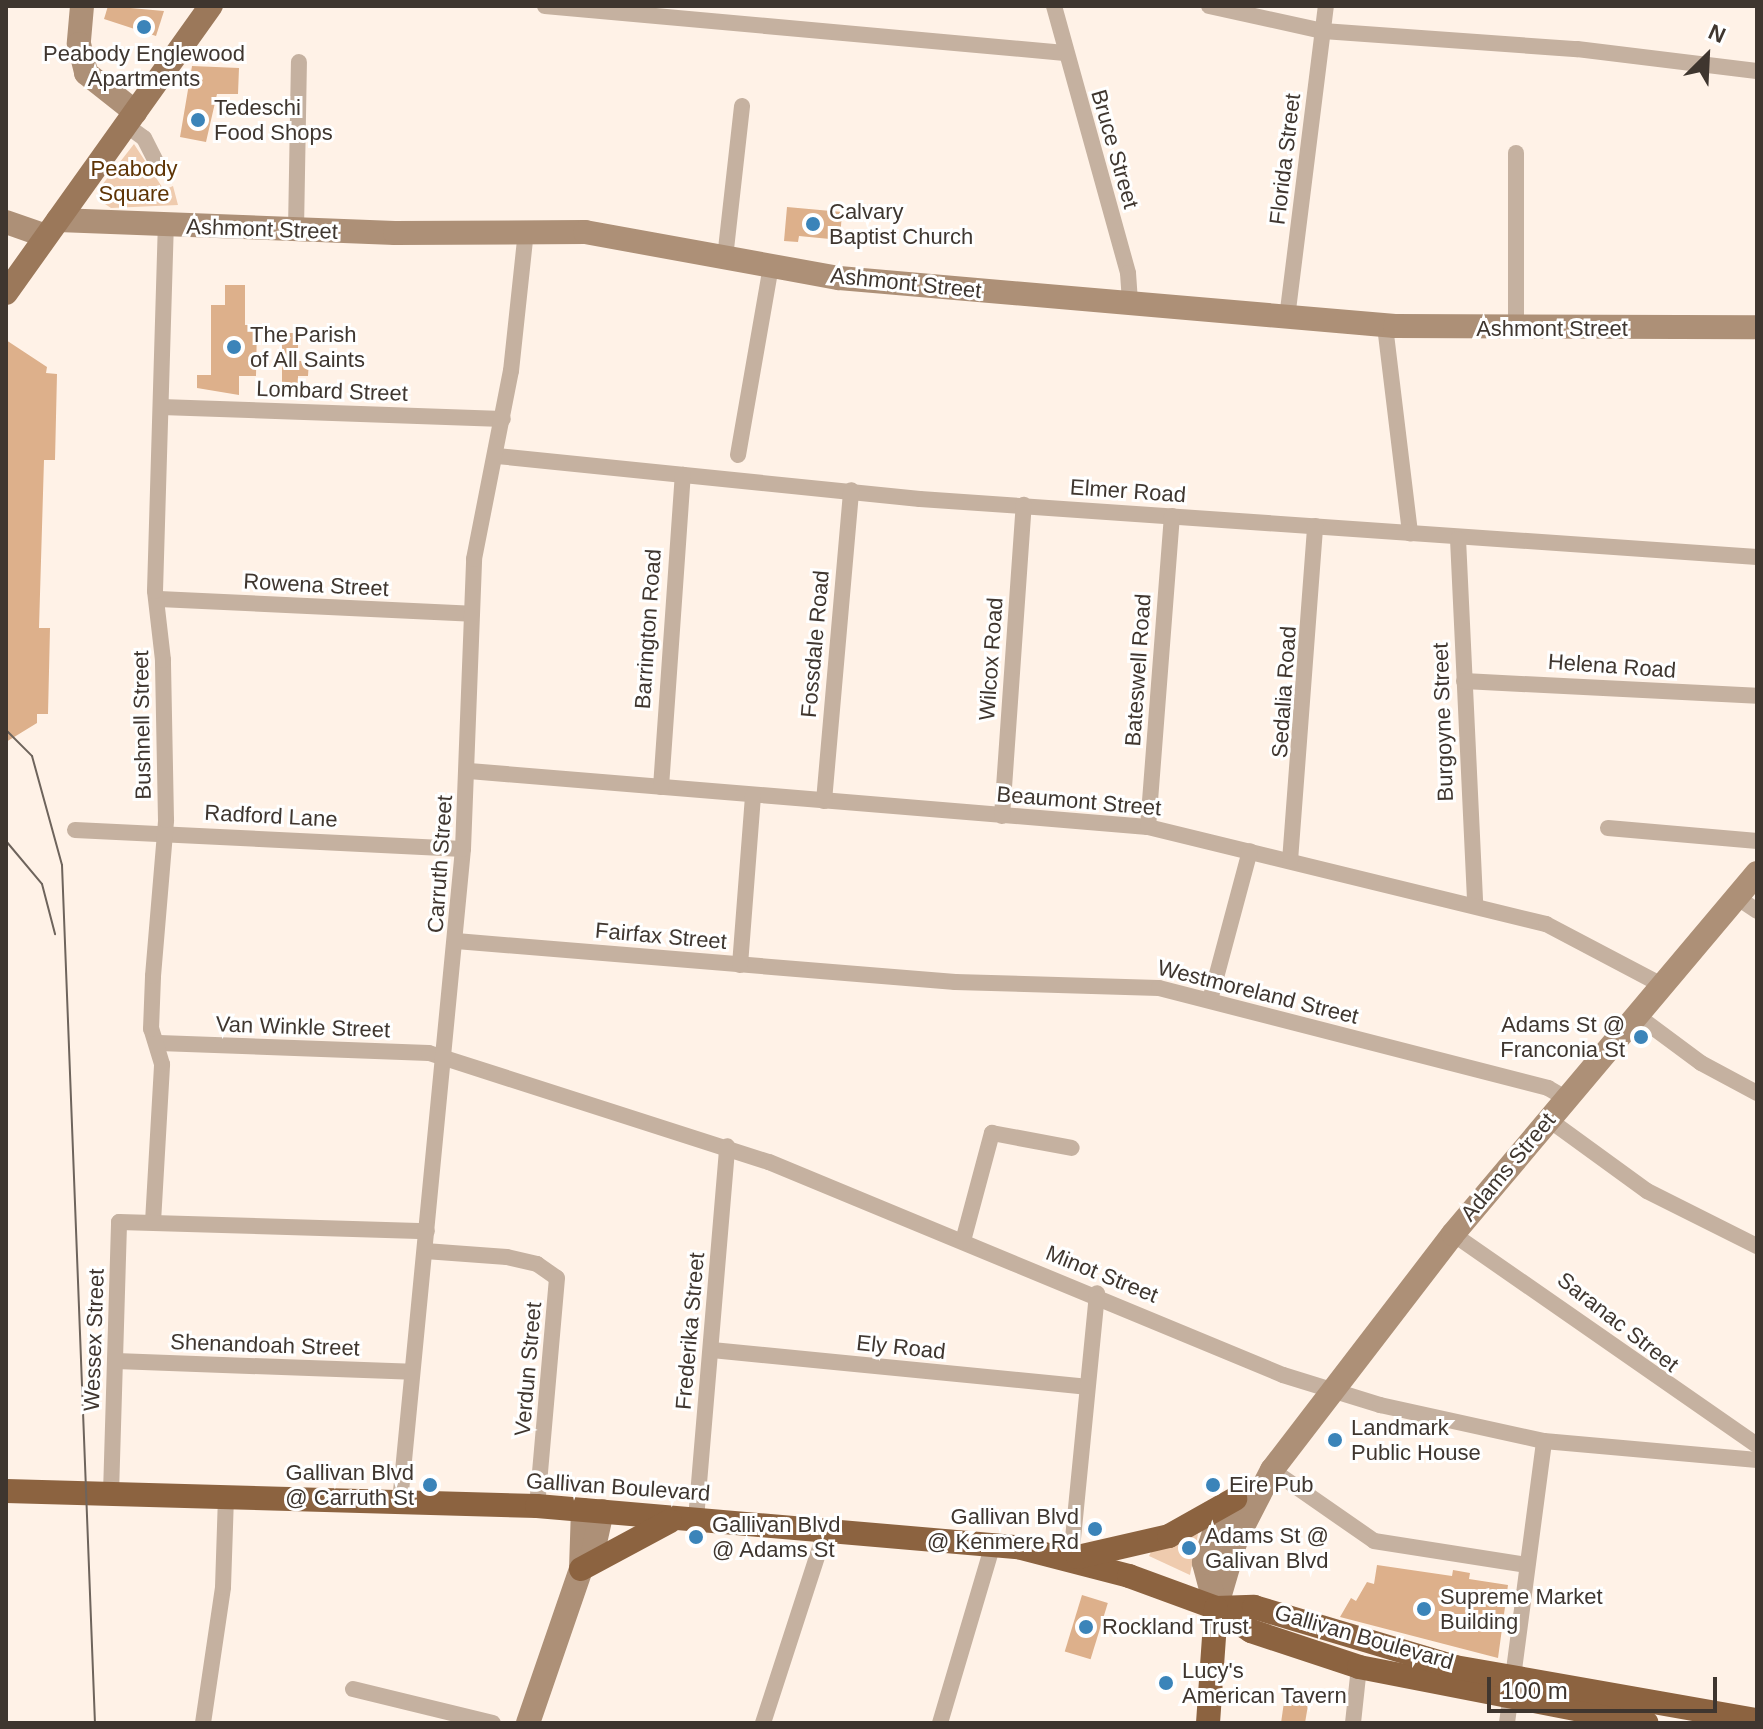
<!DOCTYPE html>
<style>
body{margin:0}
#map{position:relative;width:1763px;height:1729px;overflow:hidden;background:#fff2e7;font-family:Arial,sans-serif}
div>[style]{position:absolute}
.green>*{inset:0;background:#efcbae}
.building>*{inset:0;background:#ddb08b;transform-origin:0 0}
.street>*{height:16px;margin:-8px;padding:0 8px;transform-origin:8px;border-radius:8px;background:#c5b1a0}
.secondary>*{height:24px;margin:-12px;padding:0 12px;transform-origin:12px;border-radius:12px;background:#ad9077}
.primary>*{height:24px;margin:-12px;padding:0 12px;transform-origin:12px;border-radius:12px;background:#9b785a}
.highway>*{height:24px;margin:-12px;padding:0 12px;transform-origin:12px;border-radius:12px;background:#8c6340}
.tram>*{height:2px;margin:-1px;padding:0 1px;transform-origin:1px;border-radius:1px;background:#6e645c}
.dots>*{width:22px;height:22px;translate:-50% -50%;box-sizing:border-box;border:4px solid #fff;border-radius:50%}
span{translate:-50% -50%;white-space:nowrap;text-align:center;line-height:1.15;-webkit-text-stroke:6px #fff;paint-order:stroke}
.poi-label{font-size:22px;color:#3f362f}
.left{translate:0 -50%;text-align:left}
.right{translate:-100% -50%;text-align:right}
.street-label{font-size:22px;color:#3f362f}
.park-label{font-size:22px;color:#5e3405}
.frame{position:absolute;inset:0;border:8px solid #3f362f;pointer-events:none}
.north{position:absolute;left:1667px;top:16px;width:80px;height:80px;-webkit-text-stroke:6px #fff;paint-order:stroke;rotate:24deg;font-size:22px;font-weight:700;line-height:32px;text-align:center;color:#3f362f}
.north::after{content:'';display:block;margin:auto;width:28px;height:36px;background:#3f362f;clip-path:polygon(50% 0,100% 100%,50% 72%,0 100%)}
.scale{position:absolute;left:1487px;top:1677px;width:230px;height:36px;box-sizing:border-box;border:4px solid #3f362f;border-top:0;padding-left:10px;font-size:24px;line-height:28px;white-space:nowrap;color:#3f362f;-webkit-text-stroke:6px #fff;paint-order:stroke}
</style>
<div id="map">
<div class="green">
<div style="clip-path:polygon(134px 144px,164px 190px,173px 186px,178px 205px,111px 208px,102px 202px,102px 185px)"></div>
<div style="clip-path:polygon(1198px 1534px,1190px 1575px,1149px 1556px,1151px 1552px)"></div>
</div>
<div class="building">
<div style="clip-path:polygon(108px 6px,164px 11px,156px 36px,104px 19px)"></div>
<div style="clip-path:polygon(192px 66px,239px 68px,238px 94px,217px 94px,206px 142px,180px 137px)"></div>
<div style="clip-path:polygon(787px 207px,842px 212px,840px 240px,799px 236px,798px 242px,784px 241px)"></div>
<div style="clip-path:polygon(225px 285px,245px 285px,245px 325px,257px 325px,256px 376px,239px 376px,239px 395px,197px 388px,197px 375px,211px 375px,211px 305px,225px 305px)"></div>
<div style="clip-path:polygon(282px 333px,298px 333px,298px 361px,309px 361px,308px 376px,298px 376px,298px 395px,282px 395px)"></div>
<div style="clip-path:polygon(6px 340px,47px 367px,46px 373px,57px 374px,55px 460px,44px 460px,39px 628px,50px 628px,48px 714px,37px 714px,37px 723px,6px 742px)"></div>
<div style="clip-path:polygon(1377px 1565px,1452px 1576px,1453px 1570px,1470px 1573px,1469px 1579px,1508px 1585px,1498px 1658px,1340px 1617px,1351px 1598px,1356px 1601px,1367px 1582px,1374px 1584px)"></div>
<div style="left:1082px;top:1595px;width:27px;height:59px;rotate:17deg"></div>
<div style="clip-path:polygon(1284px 1702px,1308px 1705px,1305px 1723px,1281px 1723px)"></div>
</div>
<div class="street">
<div style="left:545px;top:6px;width:522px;rotate:5.16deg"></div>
<div style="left:1054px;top:6px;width:277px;rotate:74.5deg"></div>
<div style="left:1128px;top:273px;width:31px;rotate:86deg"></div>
<div style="left:1209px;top:6px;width:117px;rotate:12.4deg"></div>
<div style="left:1323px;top:31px;width:255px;rotate:4.1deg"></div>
<div style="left:1577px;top:49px;width:181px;rotate:7deg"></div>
<div style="left:126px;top:125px;width:22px;rotate:36deg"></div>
<div style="left:144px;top:138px;width:31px;rotate:63deg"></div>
<div style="left:1516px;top:153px;width:177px;rotate:90deg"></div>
<div style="left:296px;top:230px;width:168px;rotate:-89deg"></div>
<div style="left:725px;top:258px;width:153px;rotate:-83.6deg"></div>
<div style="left:1287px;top:318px;width:314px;rotate:-82.9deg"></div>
<div style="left:1385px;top:326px;width:209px;rotate:83.1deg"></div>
<div style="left:161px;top:407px;width:342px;rotate:2deg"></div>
<div style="left:738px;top:455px;width:192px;rotate:-80.1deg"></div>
<div style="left:497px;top:456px;width:425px;rotate:5.8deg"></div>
<div style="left:920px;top:499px;width:839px;rotate:3.96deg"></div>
<div style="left:1458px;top:539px;width:365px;rotate:87.3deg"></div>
<div style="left:159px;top:599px;width:313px;rotate:2.7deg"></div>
<div style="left:1464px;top:681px;width:293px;rotate:2.9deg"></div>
<div style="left:469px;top:771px;width:681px;rotate:4.71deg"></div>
<div style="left:1148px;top:827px;width:410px;rotate:13.7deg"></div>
<div style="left:1546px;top:924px;width:129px;rotate:27.8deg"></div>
<div style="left:661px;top:787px;width:313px;rotate:-86deg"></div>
<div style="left:824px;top:801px;width:312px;rotate:-85deg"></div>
<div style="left:1002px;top:816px;width:312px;rotate:-86deg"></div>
<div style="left:1148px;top:827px;width:312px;rotate:-85.6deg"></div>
<div style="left:1608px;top:828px;width:150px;rotate:5deg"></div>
<div style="left:75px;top:830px;width:388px;rotate:2.8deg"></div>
<div style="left:1290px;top:861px;width:336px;rotate:-85.7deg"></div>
<div style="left:1738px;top:898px;width:23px;rotate:34deg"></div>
<div style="left:456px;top:941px;width:501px;rotate:4.7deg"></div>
<div style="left:955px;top:982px;width:204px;rotate:1.7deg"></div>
<div style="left:1159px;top:988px;width:402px;rotate:14.4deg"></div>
<div style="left:1548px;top:1088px;width:20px;rotate:30deg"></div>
<div style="left:740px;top:965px;width:170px;rotate:-85.6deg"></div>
<div style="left:1210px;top:1000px;width:154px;rotate:-75deg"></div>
<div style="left:1635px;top:1014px;width:82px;rotate:36.6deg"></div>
<div style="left:1701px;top:1063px;width:64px;rotate:28.2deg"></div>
<div style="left:159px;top:1043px;width:270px;rotate:2.1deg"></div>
<div style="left:429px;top:1053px;width:357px;rotate:17.8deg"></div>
<div style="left:769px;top:1162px;width:556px;rotate:22.51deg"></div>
<div style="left:1283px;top:1375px;width:102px;rotate:17.2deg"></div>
<div style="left:1380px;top:1405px;width:168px;rotate:12.4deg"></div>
<div style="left:1544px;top:1441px;width:214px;rotate:5.1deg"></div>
<div style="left:1548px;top:1119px;width:122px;rotate:36deg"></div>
<div style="left:1647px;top:1191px;width:123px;rotate:26.6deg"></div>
<div style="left:153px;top:1222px;width:158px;rotate:-86.7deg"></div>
<div style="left:162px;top:1064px;width:37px;rotate:-107deg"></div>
<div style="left:151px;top:1029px;width:53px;rotate:-87.8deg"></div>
<div style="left:153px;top:976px;width:157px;rotate:-85.2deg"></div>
<div style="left:166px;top:820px;width:160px;rotate:-91.1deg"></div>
<div style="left:163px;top:660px;width:69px;rotate:-96.6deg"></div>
<div style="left:155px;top:591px;width:366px;rotate:-88.3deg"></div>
<div style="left:1453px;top:1234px;width:370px;rotate:34.8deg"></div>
<div style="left:963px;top:1241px;width:112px;rotate:-75deg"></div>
<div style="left:992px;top:1133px;width:81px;rotate:10.6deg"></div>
<div style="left:425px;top:1251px;width:82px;rotate:4.2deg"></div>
<div style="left:507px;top:1257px;width:31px;rotate:13deg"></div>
<div style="left:537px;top:1264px;width:24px;rotate:35deg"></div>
<div style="left:557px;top:1278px;width:229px;rotate:95deg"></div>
<div style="left:712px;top:1350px;width:376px;rotate:5.6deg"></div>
<div style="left:116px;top:1361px;width:296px;rotate:2.1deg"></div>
<div style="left:1272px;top:1470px;width:124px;rotate:34.8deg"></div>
<div style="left:1374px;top:1541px;width:155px;rotate:8.9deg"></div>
<div style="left:111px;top:1494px;width:272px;rotate:-88.3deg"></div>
<div style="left:119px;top:1222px;width:308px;rotate:1.7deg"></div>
<div style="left:400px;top:1502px;width:656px;rotate:-84.49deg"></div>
<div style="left:463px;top:849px;width:290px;rotate:-87.8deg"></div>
<div style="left:474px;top:559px;width:192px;rotate:-78.9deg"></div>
<div style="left:511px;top:371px;width:141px;rotate:-83.9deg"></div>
<div style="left:696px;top:1519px;width:374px;rotate:-85.2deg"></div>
<div style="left:1071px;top:1559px;width:267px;rotate:-84.4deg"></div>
<div style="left:353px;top:1689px;width:144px;rotate:13.7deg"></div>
<div style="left:203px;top:1723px;width:137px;rotate:-81.6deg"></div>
<div style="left:223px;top:1587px;width:90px;rotate:-88.1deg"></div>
<div style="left:763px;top:1723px;width:204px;rotate:-72deg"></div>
<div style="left:940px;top:1723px;width:187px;rotate:-73.5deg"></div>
<div style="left:1353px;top:1723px;width:56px;rotate:-83.9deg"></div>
<div style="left:1507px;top:1723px;width:284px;rotate:-82.5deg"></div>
</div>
<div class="secondary">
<div style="left:82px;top:6px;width:38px;rotate:95deg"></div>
<div style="left:79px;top:44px;width:30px;rotate:76deg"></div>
<div style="left:86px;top:73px;width:63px;rotate:38.5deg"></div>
<div style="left:58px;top:220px;width:337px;rotate:2.2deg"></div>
<div style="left:395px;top:233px;width:190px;rotate:-0.3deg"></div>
<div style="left:585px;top:232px;width:258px;rotate:10.3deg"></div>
<div style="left:839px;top:278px;width:558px;rotate:4.93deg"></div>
<div style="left:1395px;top:326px;width:362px;rotate:0.2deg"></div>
<div style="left:6px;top:222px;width:42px;rotate:19.3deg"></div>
<div style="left:581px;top:1569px;width:59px;rotate:-88.1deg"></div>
<div style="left:1216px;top:1608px;width:71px;rotate:-73.6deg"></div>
<div style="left:1236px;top:1540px;width:79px;rotate:-62.8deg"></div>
<div style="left:1272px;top:1470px;width:297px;rotate:-52.5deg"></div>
<div style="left:1453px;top:1234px;width:472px;rotate:-49.9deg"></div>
<div style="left:1216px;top:1608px;width:47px;rotate:-104.9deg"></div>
<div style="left:1204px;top:1563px;width:41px;rotate:-71.6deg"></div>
<div style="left:1217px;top:1524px;width:33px;rotate:-52deg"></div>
<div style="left:528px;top:1723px;width:163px;rotate:-71deg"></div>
<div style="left:581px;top:1569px;width:21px;rotate:-55deg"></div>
<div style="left:593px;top:1552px;width:42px;rotate:-77.6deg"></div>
</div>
<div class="primary">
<div style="left:6px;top:293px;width:353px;rotate:-54.5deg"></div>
</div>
<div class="highway">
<div style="left:6px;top:1491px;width:531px;rotate:1.62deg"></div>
<div style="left:537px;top:1506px;width:483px;rotate:4.9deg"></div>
<div style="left:1018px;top:1547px;width:115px;rotate:14.6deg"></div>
<div style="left:1129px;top:1576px;width:93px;rotate:20.2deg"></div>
<div style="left:1216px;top:1608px;width:42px;rotate:33.3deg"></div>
<div style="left:1251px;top:1631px;width:114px;rotate:18.4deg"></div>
<div style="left:1359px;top:1667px;width:293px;rotate:11deg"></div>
<div style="left:1078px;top:1557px;width:93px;rotate:-13deg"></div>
<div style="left:1169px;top:1536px;width:76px;rotate:-29.3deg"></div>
<div style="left:581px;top:1569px;width:101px;rotate:-28.3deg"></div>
<div style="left:1216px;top:1608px;width:38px;rotate:-2deg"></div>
<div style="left:1254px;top:1607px;width:210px;rotate:16.6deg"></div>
<div style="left:1455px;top:1667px;width:307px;rotate:10deg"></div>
<div style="left:1208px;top:1723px;width:115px;rotate:-86deg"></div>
</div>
<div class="tram">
<div style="left:6px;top:730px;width:37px;rotate:45deg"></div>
<div style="left:32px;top:756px;width:113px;rotate:74.6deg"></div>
<div style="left:62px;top:865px;width:859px;rotate:87.8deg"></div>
<div style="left:6px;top:841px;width:56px;rotate:50.1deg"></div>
<div style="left:42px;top:884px;width:52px;rotate:75.4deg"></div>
</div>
<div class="dots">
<div style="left:144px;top:27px;background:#3b84b9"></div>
<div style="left:198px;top:120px;background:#3b84b9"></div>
<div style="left:813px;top:224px;background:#3b84b9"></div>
<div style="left:234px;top:347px;background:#3b84b9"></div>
<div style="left:1641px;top:1037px;background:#3b84b9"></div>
<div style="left:1335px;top:1440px;background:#3b84b9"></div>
<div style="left:430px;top:1485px;background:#3b84b9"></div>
<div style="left:1213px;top:1485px;background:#3b84b9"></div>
<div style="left:1095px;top:1529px;background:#3b84b9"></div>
<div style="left:696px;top:1537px;background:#3b84b9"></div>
<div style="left:1189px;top:1548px;background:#3b84b9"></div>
<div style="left:1424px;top:1609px;background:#3b84b9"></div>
<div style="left:1086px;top:1627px;background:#3b84b9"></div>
<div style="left:1166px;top:1683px;background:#3b84b9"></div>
</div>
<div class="poi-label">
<span style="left:144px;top:66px">Peabody Englewood<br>Apartments</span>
<span class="left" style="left:214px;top:120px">Tedeschi<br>Food Shops</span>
<span class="left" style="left:829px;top:224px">Calvary<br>Baptist Church</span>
<span class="left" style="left:250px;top:347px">The Parish<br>of All Saints</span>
<span class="right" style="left:1625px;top:1037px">Adams St @<br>Franconia St</span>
<span class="left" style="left:1351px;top:1440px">Landmark<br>Public House</span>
<span class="right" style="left:414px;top:1485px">Gallivan Blvd<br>@ Carruth St</span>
<span class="left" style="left:1229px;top:1485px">Eire Pub</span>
<span class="right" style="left:1079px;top:1529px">Gallivan Blvd<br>@ Kenmere Rd</span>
<span class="left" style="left:712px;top:1537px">Gallivan Blvd<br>@ Adams St</span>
<span class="left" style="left:1205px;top:1548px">Adams St @<br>Galivan Blvd</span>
<span class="left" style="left:1440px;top:1609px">Supreme Market<br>Building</span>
<span class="left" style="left:1102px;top:1627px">Rockland Trust</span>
<span class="left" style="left:1182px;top:1683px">Lucy's<br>American Tavern</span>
</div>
<div class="street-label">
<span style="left:1115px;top:149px;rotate:74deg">Bruce Street</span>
<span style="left:1285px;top:159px;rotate:-83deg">Florida Street</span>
<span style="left:262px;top:229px;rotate:2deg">Ashmont Street</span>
<span style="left:906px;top:283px;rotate:6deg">Ashmont Street</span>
<span style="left:1552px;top:329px">Ashmont Street</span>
<span style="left:332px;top:391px;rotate:2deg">Lombard Street</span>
<span style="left:1128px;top:491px;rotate:4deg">Elmer Road</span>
<span style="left:316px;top:585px;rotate:3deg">Rowena Street</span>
<span style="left:648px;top:629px;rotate:-86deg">Barrington Road</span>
<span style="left:815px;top:644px;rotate:-85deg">Fossdale Road</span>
<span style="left:991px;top:659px;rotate:-86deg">Wilcox Road</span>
<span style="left:1612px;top:666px;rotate:4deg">Helena Road</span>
<span style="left:1138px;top:670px;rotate:-86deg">Bateswell Road</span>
<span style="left:1284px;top:692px;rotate:-86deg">Sedalia Road</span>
<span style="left:1443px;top:722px;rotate:-92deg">Burgoyne Street</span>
<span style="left:142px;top:725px;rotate:-91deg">Bushnell Street</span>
<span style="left:1079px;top:801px;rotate:5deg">Beaumont Street</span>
<span style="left:271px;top:816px;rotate:3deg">Radford Lane</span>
<span style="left:440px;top:864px;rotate:-86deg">Carruth Street</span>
<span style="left:661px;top:936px;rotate:5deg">Fairfax Street</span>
<span style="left:1258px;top:992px;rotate:14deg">Westmoreland Street</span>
<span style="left:303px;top:1027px;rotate:2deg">Van Winkle Street</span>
<span style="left:1508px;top:1167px;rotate:-50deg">Adams Street</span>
<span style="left:1102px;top:1274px;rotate:22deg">Minot Street</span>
<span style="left:1618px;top:1322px;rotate:38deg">Saranac Street</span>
<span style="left:690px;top:1331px;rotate:-85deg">Frederika Street</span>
<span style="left:94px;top:1340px;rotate:-88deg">Wessex Street</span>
<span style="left:265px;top:1345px;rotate:2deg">Shenandoah Street</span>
<span style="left:901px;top:1347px;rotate:6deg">Ely Road</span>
<span style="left:528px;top:1369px;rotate:-85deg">Verdun Street</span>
<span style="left:618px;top:1487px;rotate:4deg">Gallivan Boulevard</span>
<span style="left:1364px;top:1637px;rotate:16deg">Gallivan Boulevard</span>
</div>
<div class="park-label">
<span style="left:134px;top:181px">Peabody<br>Square</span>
</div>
<div class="frame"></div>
<div class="north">N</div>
<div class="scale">100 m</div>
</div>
